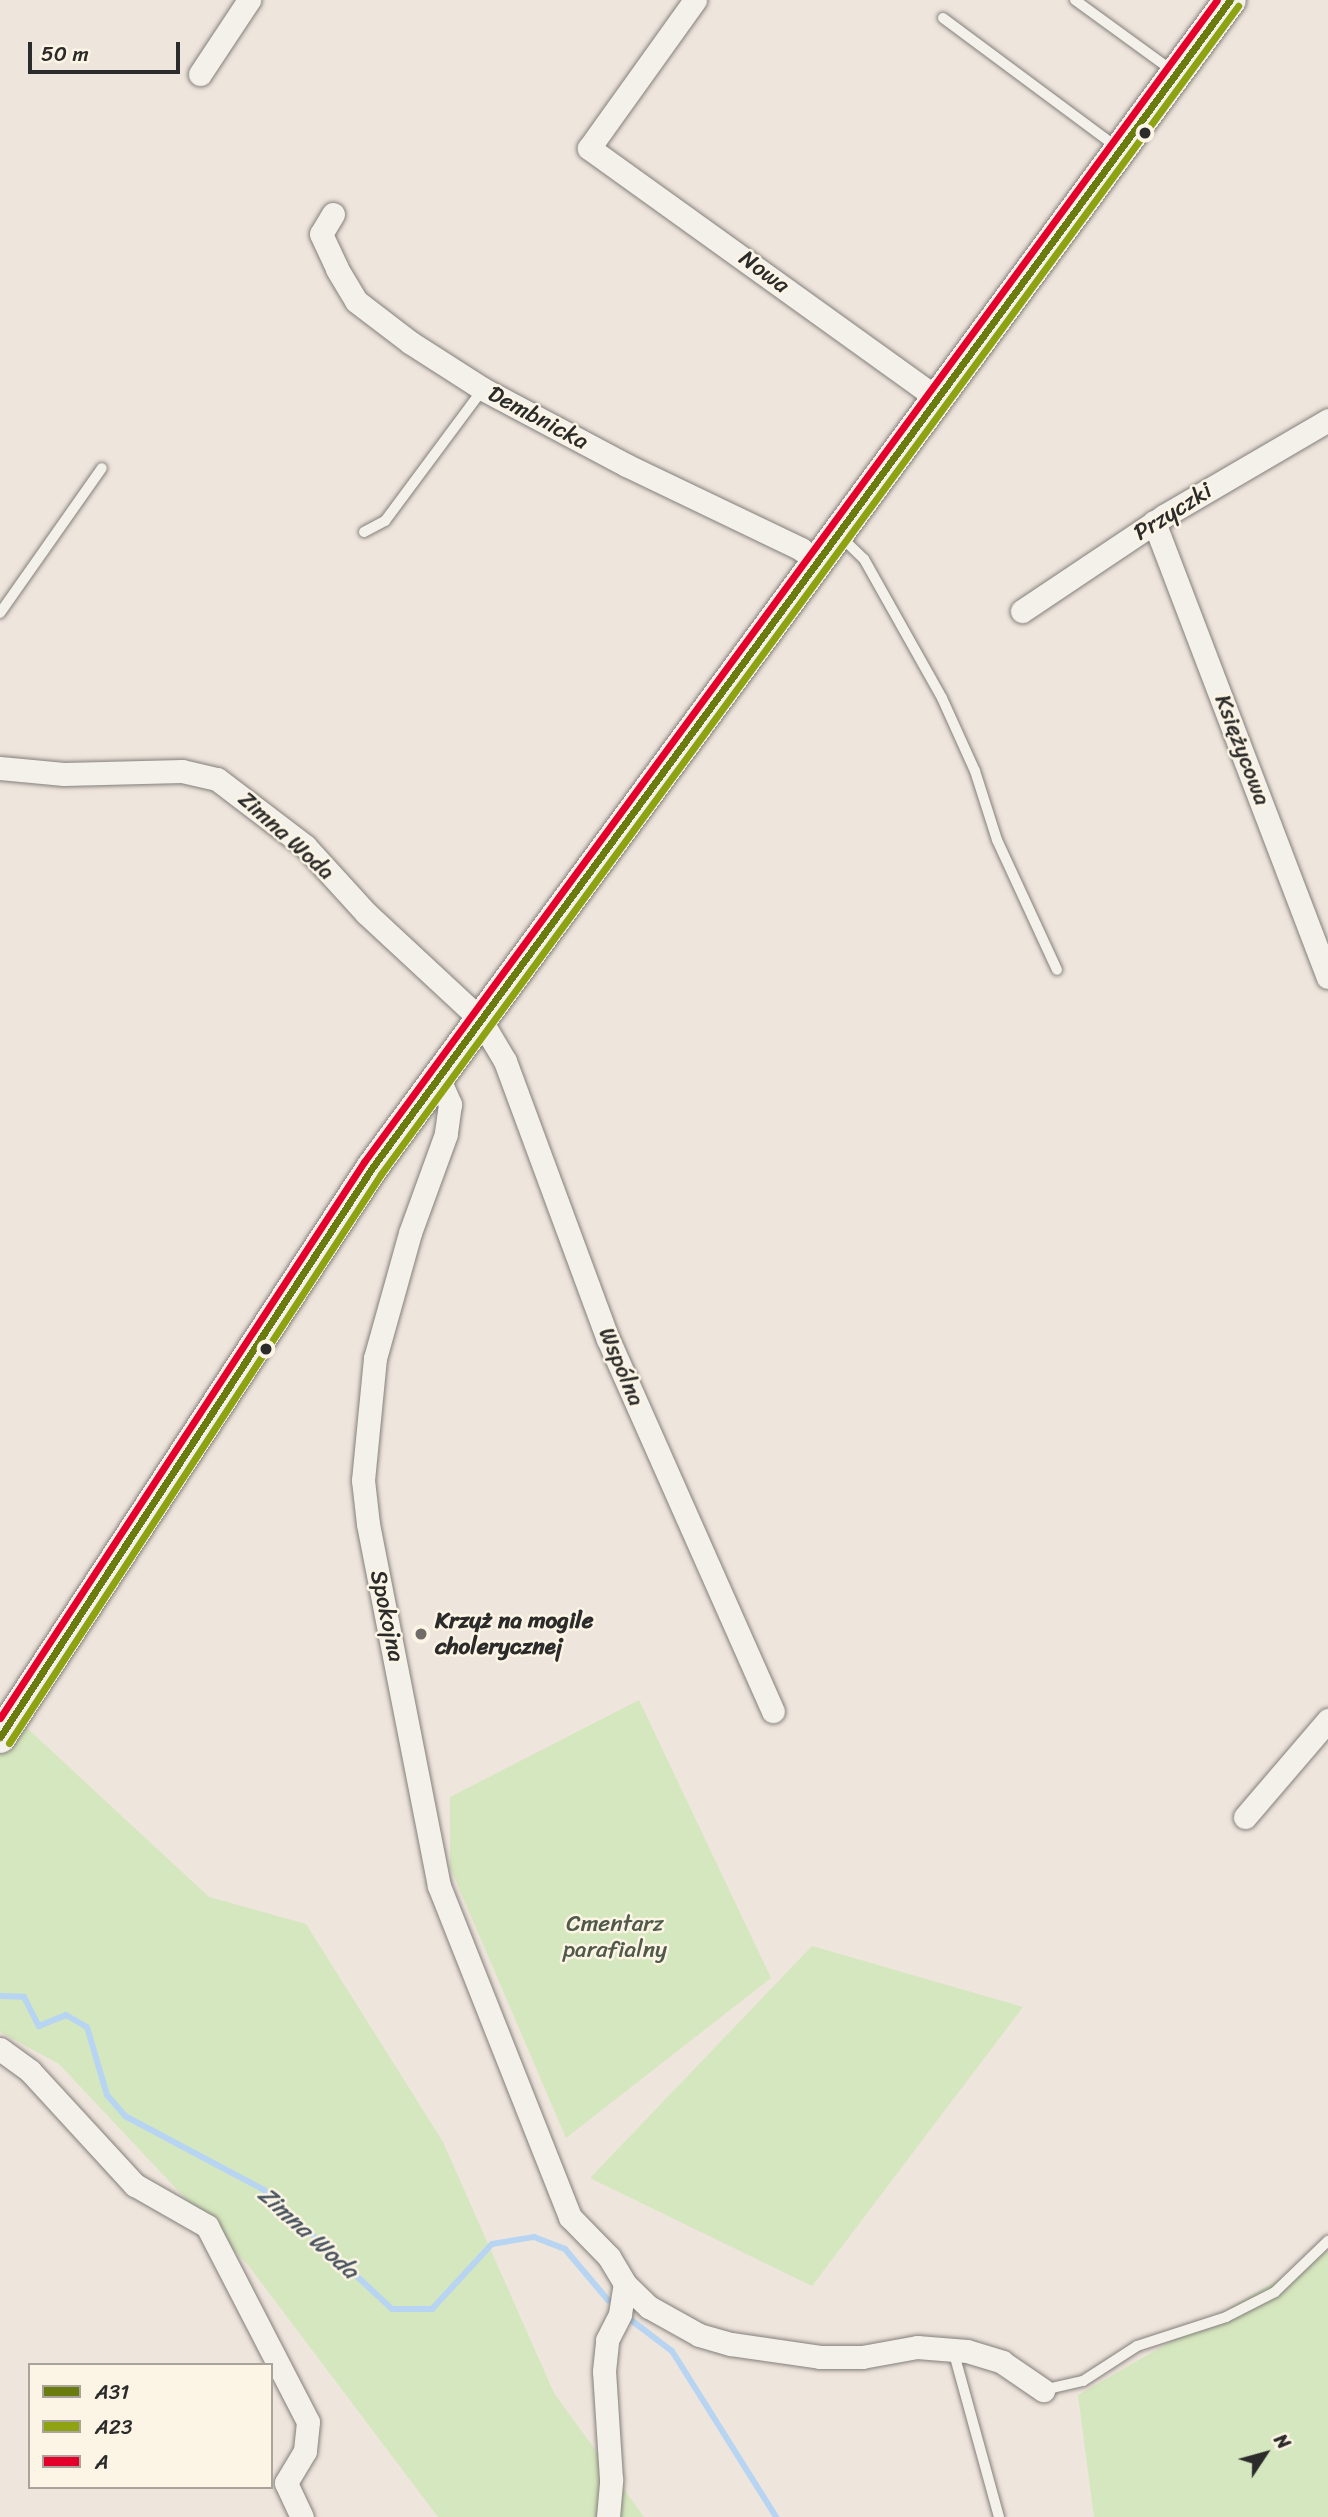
<!DOCTYPE html>
<meta charset="utf-8">
<style>
body{margin:0}
#map{position:relative;width:1328px;height:2517px;overflow:hidden;background:#eee5dc;font-family:Sriracha,sans-serif}
div>[style]{position:absolute}
.green>*{inset:0;background:#d5e7be}
.stream>*{height:6px;margin:-3px;padding:0 3px;transform-origin:3px;border-radius:3px;background:#b7d5f2}
.roads{filter:drop-shadow(0 0 2px #837f7b) drop-shadow(0 0 2px #837f7b)}
.service>*{height:10px;margin:-5px;padding:0 5px;transform-origin:5px;border-radius:5px;background:#f4f0ea}
.minor>*{height:23px;margin:-11.5px;padding:0 11.5px;transform-origin:11.5px;border-radius:11.5px;background:#f4f0ea}
.secondary>*{height:32px;margin:-16px;padding:0 16px;transform-origin:16px;border-radius:16px;background:#f4f0ea}
.bus-1>*{height:7px;margin:-3.5px;padding:0 3.5px;transform-origin:3.5px;border-radius:3.5px;background:#6a7c0d}
.bus-2>*{height:7px;margin:-3.5px;padding:0 3.5px;transform-origin:3.5px;border-radius:3.5px;background:#8ea311}
.bus-3>*{height:7px;margin:-3.5px;padding:0 3.5px;transform-origin:3.5px;border-radius:3.5px;background:#e4002b}
.dots>*{width:19px;height:19px;translate:-50% -50%;box-sizing:border-box;border:4px solid #fcf5e5;border-radius:50%}
span{translate:-50% -50%;white-space:nowrap;text-align:center;line-height:1.15;-webkit-text-stroke:5px #fcf5e5;paint-order:stroke}
.street-label{font-size:23px;color:#2b2b2b}
.poi-label{font-size:23px;color:#2b2b2b;font-weight:700}
.left{translate:0 -50%;text-align:left}
.park-label{font-size:23px;color:#505a4a}
.water-label{font-size:24px;color:#48545f;font-style:italic}
.legend{position:absolute;left:28px;top:2363px;width:245px;height:126px;box-sizing:border-box;background:#fcf5e5;border:2px solid #a8a49b;margin:0;padding:9px 12px;list-style:none;font-size:21px;color:#2b2b2b}
.legend li{display:flex;align-items:center;gap:14px;height:35px}
.legend b{width:35px;border:2px solid #a8a49b}
.north{position:absolute;left:1230px;top:2419px;width:70px;height:70px;-webkit-text-stroke:5px #fcf5e5;paint-order:stroke;rotate:54deg;font-size:19px;font-weight:700;line-height:28px;text-align:center;color:#2b2b2b}
.north::after{content:'';display:block;margin:auto;width:24px;height:32px;background:#2b2b2b;clip-path:polygon(50% 0,100% 100%,50% 72%,0 100%)}
.scale{position:absolute;left:28px;top:42px;width:152px;height:32px;box-sizing:border-box;border:4px solid #2b2b2b;border-top:0;padding-left:9px;font-size:21px;line-height:24px;white-space:nowrap;color:#2b2b2b;-webkit-text-stroke:5px #fcf5e5;paint-order:stroke}
</style>
<div id="map">
<div class="green">
<div style="clip-path:polygon(639px 1700px,771px 1978px,566px 2138px,450px 1867px,450px 1797px)"></div>
<div style="clip-path:polygon(0 1703px,209px 1897px,306px 1924px,443px 2142px,554px 2393px,644px 2517px,438px 2517px,248px 2265px,59px 2064px,0 2032px)"></div>
<div style="clip-path:polygon(812px 1946px,1023px 2007px,812px 2286px,590px 2178px)"></div>
<div style="clip-path:polygon(1328px 2251px,1328px 2517px,1094px 2517px,1078px 2395px)"></div>
</div>
<div class="stream">
<div style="left:0;top:1996px;width:24px;rotate:2deg"></div>
<div style="left:24px;top:1997px;width:33px;rotate:63deg"></div>
<div style="left:39px;top:2026px;width:29px;rotate:-22deg"></div>
<div style="left:66px;top:2015px;width:24px;rotate:30deg"></div>
<div style="left:87px;top:2027px;width:71px;rotate:73.6deg"></div>
<div style="left:107px;top:2095px;width:28px;rotate:49deg"></div>
<div style="left:125px;top:2116px;width:157px;rotate:28deg"></div>
<div style="left:264px;top:2190px;width:175px;rotate:42.9deg"></div>
<div style="left:392px;top:2309px;width:40px"></div>
<div style="left:432px;top:2309px;width:88px;rotate:-47.3deg"></div>
<div style="left:492px;top:2244px;width:43px;rotate:-9.5deg"></div>
<div style="left:534px;top:2237px;width:33px;rotate:21deg"></div>
<div style="left:565px;top:2249px;width:67px;rotate:49.9deg"></div>
<div style="left:627px;top:2317px;width:56px;rotate:37.1deg"></div>
<div style="left:672px;top:2351px;width:196px;rotate:57.9deg"></div>
</div>
<div class="roads">
<div class="service">
<div style="left:1075px;top:0;width:122px;rotate:36deg"></div>
<div style="left:943px;top:18px;width:218px;rotate:36.6deg"></div>
<div style="left:364px;top:532px;width:24px;rotate:-28deg"></div>
<div style="left:385px;top:521px;width:164px;rotate:-53.4deg"></div>
<div style="left:840px;top:536px;width:33px;rotate:44deg"></div>
<div style="left:864px;top:559px;width:159px;rotate:60.7deg"></div>
<div style="left:942px;top:698px;width:80px;rotate:65.7deg"></div>
<div style="left:975px;top:771px;width:72px;rotate:72.3deg"></div>
<div style="left:997px;top:840px;width:143px;rotate:65.2deg"></div>
<div style="left:0;top:613px;width:177px;rotate:-54.9deg"></div>
<div style="left:953px;top:2350px;width:173px;rotate:74.6deg"></div>
<div style="left:1043px;top:2390px;width:41px;rotate:-12.7deg"></div>
<div style="left:1083px;top:2381px;width:64px;rotate:-32.9deg"></div>
<div style="left:1137px;top:2346px;width:94px;rotate:-18deg"></div>
<div style="left:1226px;top:2317px;width:55px;rotate:-27deg"></div>
<div style="left:1275px;top:2292px;width:74px;rotate:-43.9deg"></div>
</div>
<div class="minor">
<div style="left:695px;top:0;width:182px;rotate:125.6deg"></div>
<div style="left:589px;top:148px;width:430px;rotate:35.7deg"></div>
<div style="left:200px;top:74px;width:89px;rotate:-56.5deg"></div>
<div style="left:333px;top:214px;width:23px;rotate:121deg"></div>
<div style="left:321px;top:234px;width:38px;rotate:65deg"></div>
<div style="left:337px;top:269px;width:37px;rotate:59deg"></div>
<div style="left:356px;top:301px;width:69px;rotate:37.4deg"></div>
<div style="left:411px;top:343px;width:85px;rotate:32.6deg"></div>
<div style="left:483px;top:389px;width:162px;rotate:28deg"></div>
<div style="left:626px;top:465px;width:194px;rotate:25.6deg"></div>
<div style="left:801px;top:549px;width:21px;rotate:39deg"></div>
<div style="left:1154px;top:522px;width:487px;rotate:69.1deg"></div>
<div style="left:1022px;top:611px;width:171px;rotate:-33.8deg"></div>
<div style="left:1164px;top:516px;width:190px;rotate:-30.3deg"></div>
<div style="left:0;top:768px;width:64px;rotate:5.4deg"></div>
<div style="left:64px;top:774px;width:118px;rotate:-1.5deg"></div>
<div style="left:182px;top:771px;width:36px;rotate:13deg"></div>
<div style="left:217px;top:779px;width:111px;rotate:37.3deg"></div>
<div style="left:305px;top:846px;width:91px;rotate:47.7deg"></div>
<div style="left:366px;top:913px;width:156px;rotate:42.9deg"></div>
<div style="left:480px;top:1019px;width:49px;rotate:59.2deg"></div>
<div style="left:505px;top:1061px;width:296px;rotate:69.7deg"></div>
<div style="left:608px;top:1339px;width:407px;rotate:66.1deg"></div>
<div style="left:438px;top:1077px;width:30px;rotate:66deg"></div>
<div style="left:450px;top:1104px;width:30px;rotate:98deg"></div>
<div style="left:446px;top:1134px;width:105px;rotate:110deg"></div>
<div style="left:410px;top:1233px;width:130px;rotate:105.6deg"></div>
<div style="left:375px;top:1358px;width:123px;rotate:95.6deg"></div>
<div style="left:363px;top:1480px;width:44px;rotate:83.5deg"></div>
<div style="left:368px;top:1524px;width:369px;rotate:78.9deg"></div>
<div style="left:439px;top:1886px;width:356px;rotate:68.4deg"></div>
<div style="left:570px;top:2217px;width:56px;rotate:45.7deg"></div>
<div style="left:609px;top:2257px;width:31px;rotate:59deg"></div>
<div style="left:625px;top:2284px;width:33px;rotate:44deg"></div>
<div style="left:649px;top:2307px;width:57px;rotate:29.2deg"></div>
<div style="left:699px;top:2335px;width:33px;rotate:16deg"></div>
<div style="left:731px;top:2344px;width:90px;rotate:8.3deg"></div>
<div style="left:820px;top:2357px;width:42px"></div>
<div style="left:862px;top:2357px;width:56px;rotate:-10.3deg"></div>
<div style="left:917px;top:2347px;width:50px;rotate:4.6deg"></div>
<div style="left:967px;top:2351px;width:37px;rotate:17deg"></div>
<div style="left:1002px;top:2362px;width:50px;rotate:34.3deg"></div>
<div style="left:1245px;top:1817px;width:128px;rotate:-49.4deg"></div>
<div style="left:0;top:2049px;width:37px;rotate:36deg"></div>
<div style="left:30px;top:2071px;width:155px;rotate:47.4deg"></div>
<div style="left:135px;top:2185px;width:83px;rotate:29.7deg"></div>
<div style="left:207px;top:2226px;width:220px;rotate:62.7deg"></div>
<div style="left:308px;top:2422px;width:29px;rotate:96deg"></div>
<div style="left:305px;top:2451px;width:37px;rotate:121deg"></div>
<div style="left:286px;top:2483px;width:38px;rotate:65deg"></div>
<div style="left:608px;top:2517px;width:38px;rotate:-85deg"></div>
<div style="left:611px;top:2479px;width:108px;rotate:-93.7deg"></div>
<div style="left:604px;top:2371px;width:31px;rotate:-84deg"></div>
<div style="left:607px;top:2340px;width:29px;rotate:-63deg"></div>
<div style="left:620px;top:2314px;width:30px;rotate:-81deg"></div>
</div>
<div class="secondary">
<div style="left:0;top:1737px;width:680px;rotate:-56.82deg"></div>
<div style="left:372px;top:1168px;width:1449px;rotate:-53.7deg"></div>
</div>
</div>
<div class="bus-1">
<div style="left:0;top:1737px;width:680px;rotate:-56.82deg"></div>
<div style="left:372px;top:1168px;width:1449px;rotate:-53.7deg"></div>
</div>
<div class="bus-2">
<div style="left:9px;top:1743px;width:680px;rotate:-56.82deg"></div>
<div style="left:381px;top:1174px;width:1449px;rotate:-53.73deg"></div>
</div>
<div class="bus-3">
<div style="left:0;top:1718px;width:665px;rotate:-56.79deg"></div>
<div style="left:364px;top:1162px;width:1441px;rotate:-53.72deg"></div>
</div>
<div class="dots">
<div style="left:1145px;top:133px;background:#2b2b2b"></div>
<div style="left:266px;top:1349px;background:#2b2b2b"></div>
<div style="left:421px;top:1634px;background:#6f6c69"></div>
</div>
<div class="street-label">
<span style="left:764px;top:272px;rotate:36deg">Nowa</span>
<span style="left:538px;top:418px;rotate:28deg">Dembnicka</span>
<span style="left:1173px;top:512px;rotate:-32deg">Przyczki</span>
<span style="left:1242px;top:750px;rotate:69deg">Księżycowa</span>
<span style="left:286px;top:836px;rotate:42deg">Zimna Woda</span>
<span style="left:621px;top:1367px;rotate:67deg">Wspólna</span>
<span style="left:387px;top:1616px;rotate:78deg">Spokojna</span>
</div>
<div class="poi-label">
<span class="left" style="left:435px;top:1634px">Krzyż na mogile<br>cholerycznej</span>
</div>
<div class="park-label">
<span style="left:615px;top:1937px">Cmentarz<br>parafialny</span>
</div>
<div class="water-label">
<span style="left:308px;top:2233px;rotate:42deg">Zimna Woda</span>
</div>
<ul class="legend">
<li><b style="height:9px;background:#6a7c0d"></b>A31</li>
<li><b style="height:9px;background:#8ea311"></b>A23</li>
<li><b style="height:9px;background:#e4002b"></b>A</li>
</ul>
<div class="north">N</div>
<div class="scale">50 m</div>
</div>
